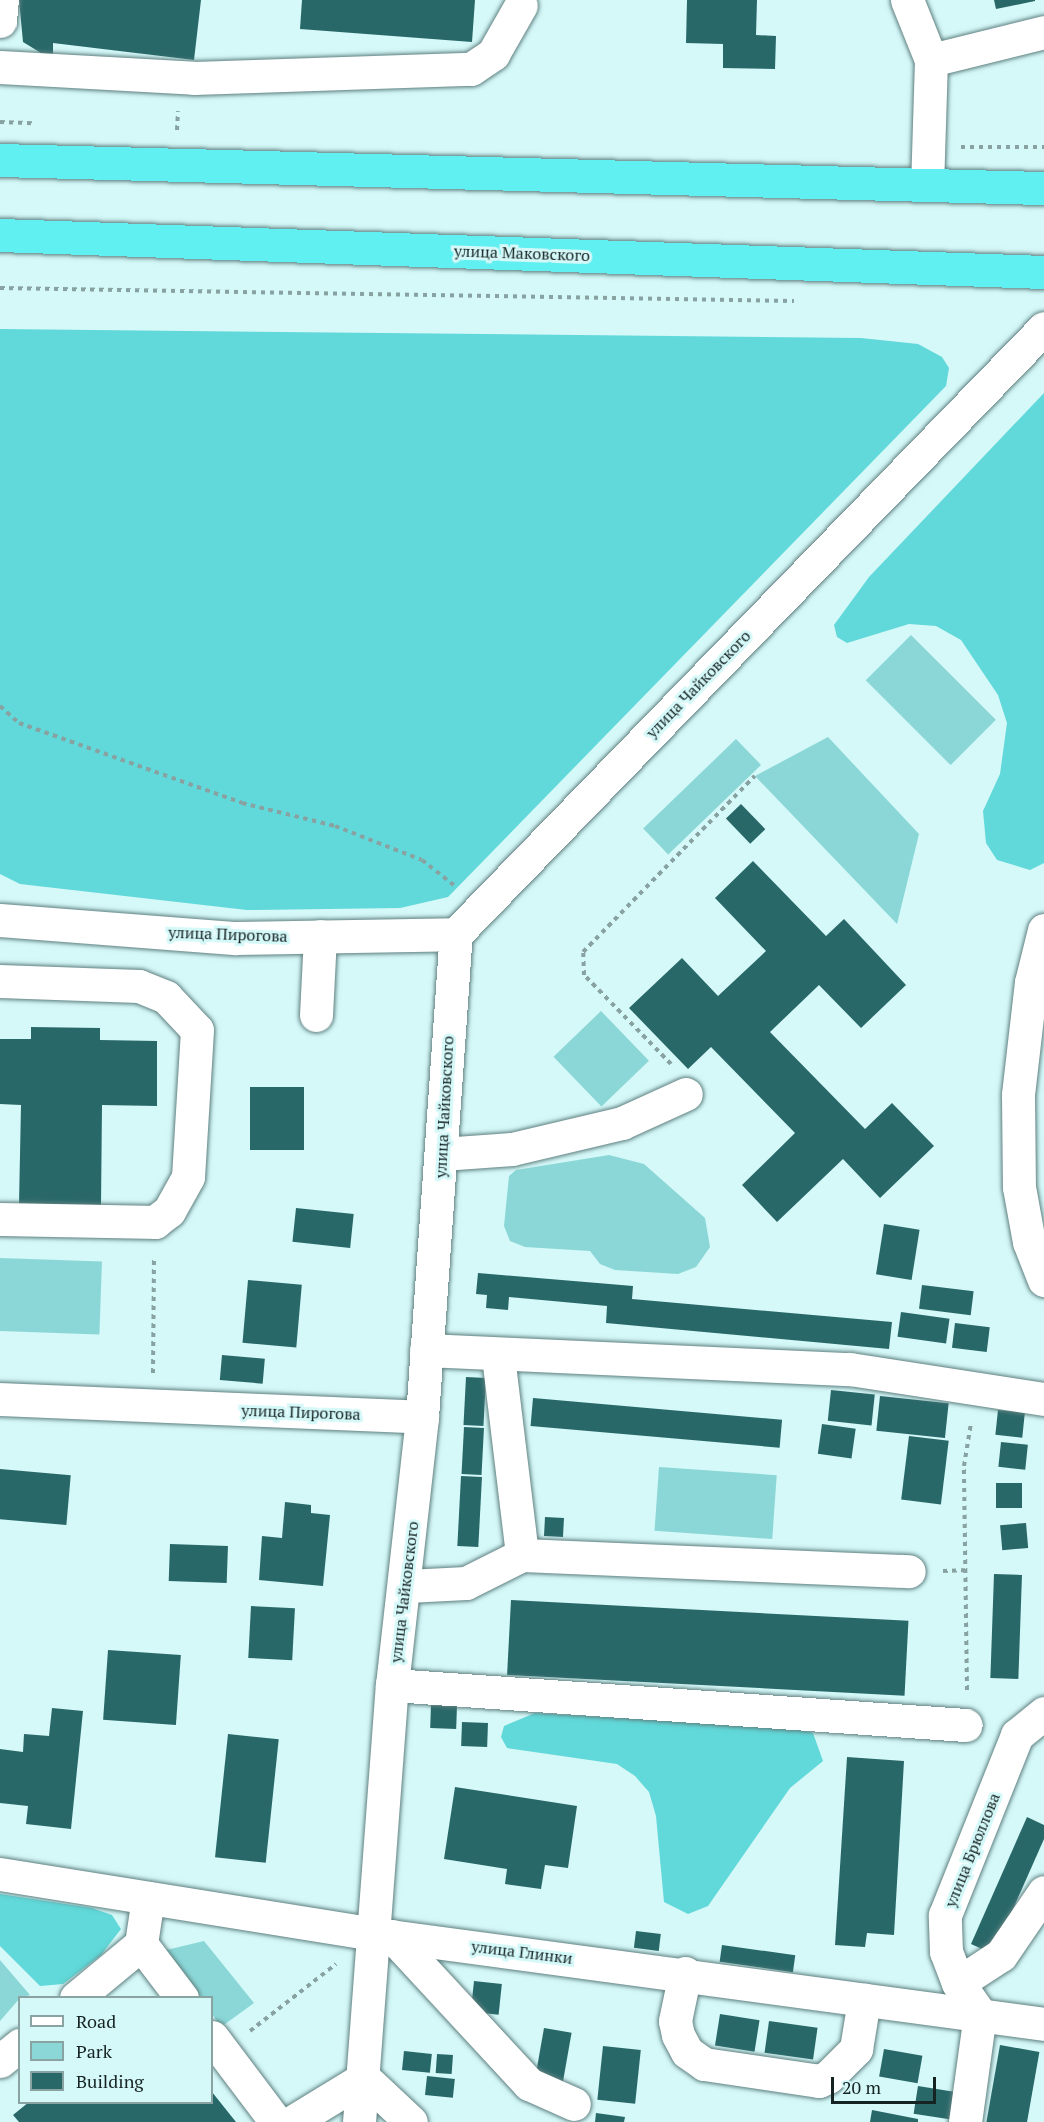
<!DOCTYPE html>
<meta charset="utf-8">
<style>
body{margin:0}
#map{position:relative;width:1044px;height:2122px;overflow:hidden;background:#d5f8f8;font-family:"PT Serif",serif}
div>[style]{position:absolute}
.green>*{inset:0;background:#8bd7d7;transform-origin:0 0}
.forest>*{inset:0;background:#61d8d9}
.building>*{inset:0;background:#296869;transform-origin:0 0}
.path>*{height:4px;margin-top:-2px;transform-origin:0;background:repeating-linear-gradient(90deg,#88a2a2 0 4.5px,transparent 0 9px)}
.roads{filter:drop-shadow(0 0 2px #608080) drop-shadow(0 0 2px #608080)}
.minor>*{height:33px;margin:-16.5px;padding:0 16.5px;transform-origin:16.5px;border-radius:16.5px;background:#fff}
.highway>*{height:33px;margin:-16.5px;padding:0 16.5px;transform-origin:16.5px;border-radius:16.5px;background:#61f0f2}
span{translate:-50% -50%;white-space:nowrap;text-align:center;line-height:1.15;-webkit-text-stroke:6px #d5f8f8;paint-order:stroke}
.street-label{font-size:16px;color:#162323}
.legend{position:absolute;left:18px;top:1996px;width:195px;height:108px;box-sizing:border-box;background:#d5f8f8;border:2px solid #89a3a3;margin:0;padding:8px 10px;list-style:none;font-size:18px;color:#162323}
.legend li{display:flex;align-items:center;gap:12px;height:30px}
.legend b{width:30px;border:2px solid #89a3a3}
.scale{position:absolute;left:831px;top:2077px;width:105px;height:27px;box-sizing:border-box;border:3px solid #162323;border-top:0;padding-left:8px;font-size:18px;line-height:21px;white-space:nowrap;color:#162323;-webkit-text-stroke:4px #d5f8f8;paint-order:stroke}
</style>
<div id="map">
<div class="green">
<div style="left:911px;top:635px;width:120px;height:64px;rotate:45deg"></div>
<div style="clip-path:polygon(828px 737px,919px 834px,897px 924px,755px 776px)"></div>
<div style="left:736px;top:739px;width:36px;height:129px;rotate:46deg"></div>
<div style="left:601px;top:1011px;width:69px;height:66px;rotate:46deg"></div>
<div style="clip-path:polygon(609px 1155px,644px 1164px,705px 1218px,710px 1247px,696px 1267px,678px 1274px,615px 1270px,600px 1264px,590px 1251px,525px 1247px,510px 1241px,504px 1226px,509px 1176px,516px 1170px)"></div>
<div style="left:0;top:1258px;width:102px;height:73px;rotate:2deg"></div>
<div style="left:659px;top:1467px;width:118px;height:64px;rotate:4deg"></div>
<div style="clip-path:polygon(204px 1941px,254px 2003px,221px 2027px,212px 2014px,212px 1998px,198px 1997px,162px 1951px)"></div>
<div style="clip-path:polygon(0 1960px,30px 1995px,20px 1998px,0 2021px)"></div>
</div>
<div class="forest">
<div style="clip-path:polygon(0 329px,861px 338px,918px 344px,942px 357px,949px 368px,946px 386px,448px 897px,400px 908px,247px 910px,20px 884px,0 874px)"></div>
<div style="clip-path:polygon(1044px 393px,1044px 863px,1030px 870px,997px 860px,986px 843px,983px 811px,1000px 774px,1007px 723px,998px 695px,961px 640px,936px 626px,909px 624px,847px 643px,837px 637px,834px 625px,869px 577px)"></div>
<div style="clip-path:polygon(535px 1713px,796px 1728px,813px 1733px,823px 1761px,790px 1788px,708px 1906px,688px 1914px,664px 1902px,656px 1816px,649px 1792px,635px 1776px,617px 1764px,507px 1748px,501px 1737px,504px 1726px)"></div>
<div style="clip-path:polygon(0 1894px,92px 1908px,112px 1915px,121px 1929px,101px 1955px,63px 1984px,40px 1986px,0 1946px)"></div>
</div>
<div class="building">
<div style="clip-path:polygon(19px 0,201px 0,194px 60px,53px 43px,53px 55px,41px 53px,23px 42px)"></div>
<div style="clip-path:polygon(302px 0,475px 0,472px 42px,300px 29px)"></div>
<div style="clip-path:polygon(687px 0,757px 0,756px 35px,776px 36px,775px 69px,723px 68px,723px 44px,686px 43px)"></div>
<div style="clip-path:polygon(994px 0,1035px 0,1035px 1px,996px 9px)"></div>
<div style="left:741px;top:804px;width:35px;height:21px;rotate:46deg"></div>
<div style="clip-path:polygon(753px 861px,826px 936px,844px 919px,906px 985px,861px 1028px,819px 985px,770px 1032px,865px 1129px,892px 1103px,934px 1146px,880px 1198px,843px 1159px,777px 1222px,742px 1185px,795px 1133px,711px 1047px,688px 1069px,629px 1008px,682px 958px,718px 996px,766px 951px,715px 898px)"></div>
<div style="clip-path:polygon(31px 1027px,100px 1028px,100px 1040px,157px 1041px,157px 1106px,102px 1105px,101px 1205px,19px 1204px,21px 1105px,0 1104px,0 1039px,31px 1039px)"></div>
<div style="left:250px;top:1087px;width:54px;height:63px"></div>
<div style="left:296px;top:1208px;width:58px;height:34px;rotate:6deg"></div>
<div style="left:884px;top:1224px;width:36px;height:51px;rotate:9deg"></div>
<div style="clip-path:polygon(478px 1273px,633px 1286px,632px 1299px,892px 1322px,889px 1349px,606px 1323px,607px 1306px,509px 1297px,508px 1310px,486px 1308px,487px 1295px,476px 1294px)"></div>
<div style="left:248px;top:1280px;width:54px;height:63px;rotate:5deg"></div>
<div style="left:922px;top:1285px;width:52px;height:24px;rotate:7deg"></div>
<div style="left:901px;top:1312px;width:49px;height:25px;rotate:8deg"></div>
<div style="left:955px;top:1323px;width:35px;height:25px;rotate:7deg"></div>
<div style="left:222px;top:1355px;width:43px;height:25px;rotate:5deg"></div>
<div style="left:466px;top:1377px;width:20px;height:48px;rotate:3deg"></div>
<div style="left:831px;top:1390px;width:44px;height:31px;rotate:6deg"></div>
<div style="left:880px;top:1396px;width:69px;height:35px;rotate:6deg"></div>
<div style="left:533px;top:1398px;width:250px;height:28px;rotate:5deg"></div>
<div style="left:998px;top:1410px;width:27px;height:25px;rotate:6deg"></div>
<div style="left:822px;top:1424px;width:34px;height:30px;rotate:8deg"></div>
<div style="left:464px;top:1427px;width:20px;height:47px;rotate:3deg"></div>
<div style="left:909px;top:1436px;width:40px;height:64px;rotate:7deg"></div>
<div style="left:1001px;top:1442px;width:27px;height:25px;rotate:6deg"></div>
<div style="left:0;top:1469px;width:71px;height:50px;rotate:5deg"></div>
<div style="left:461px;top:1476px;width:21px;height:70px;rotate:3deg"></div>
<div style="left:996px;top:1483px;width:26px;height:25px"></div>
<div style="clip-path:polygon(285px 1502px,311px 1505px,311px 1513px,330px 1515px,323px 1586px,259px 1580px,262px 1536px,282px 1538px)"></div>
<div style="left:545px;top:1517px;width:19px;height:19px;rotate:3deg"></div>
<div style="left:1026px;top:1523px;width:25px;height:26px;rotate:85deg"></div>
<div style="left:170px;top:1544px;width:58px;height:37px;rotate:2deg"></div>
<div style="left:994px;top:1574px;width:28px;height:104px;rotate:2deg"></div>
<div style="left:511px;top:1600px;width:398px;height:75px;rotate:3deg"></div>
<div style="left:251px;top:1606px;width:44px;height:52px;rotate:3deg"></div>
<div style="left:108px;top:1650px;width:73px;height:70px;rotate:4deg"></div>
<div style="left:431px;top:1705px;width:26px;height:23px;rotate:2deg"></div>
<div style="clip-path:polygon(52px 1708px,83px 1711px,71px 1829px,26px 1824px,28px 1806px,0 1803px,0 1749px,23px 1752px,24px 1734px,49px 1736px)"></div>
<div style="left:462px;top:1722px;width:26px;height:24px;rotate:2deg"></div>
<div style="left:228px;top:1734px;width:51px;height:124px;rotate:6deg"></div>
<div style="clip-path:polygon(847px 1757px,904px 1761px,894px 1935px,867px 1933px,865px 1947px,835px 1945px)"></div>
<div style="clip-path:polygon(455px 1787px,577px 1806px,568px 1868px,545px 1865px,541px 1889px,505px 1884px,507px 1869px,444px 1859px)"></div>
<div style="clip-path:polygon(1027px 1817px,1044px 1825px,1044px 1839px,993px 1954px,971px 1944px)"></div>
<div style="left:636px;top:1931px;width:25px;height:17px;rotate:7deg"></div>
<div style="left:722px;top:1945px;width:74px;height:17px;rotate:8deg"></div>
<div style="left:474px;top:1981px;width:28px;height:31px;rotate:6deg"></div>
<div style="left:720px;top:2014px;width:40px;height:32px;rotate:9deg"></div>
<div style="left:769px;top:2021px;width:49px;height:32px;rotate:8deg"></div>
<div style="left:544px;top:2028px;width:28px;height:51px;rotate:10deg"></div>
<div style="left:1000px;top:2045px;width:40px;height:78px;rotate:10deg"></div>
<div style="left:603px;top:2046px;width:38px;height:54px;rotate:6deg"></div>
<div style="left:884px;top:2049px;width:39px;height:28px;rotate:10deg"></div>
<div style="left:404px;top:2051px;width:28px;height:19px;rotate:6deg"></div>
<div style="left:437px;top:2054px;width:16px;height:19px;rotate:4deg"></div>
<div style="left:427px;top:2076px;width:28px;height:19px;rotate:6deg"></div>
<div style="left:918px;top:2086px;width:38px;height:28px;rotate:9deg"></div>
<div style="clip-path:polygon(212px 2092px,236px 2122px,19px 2122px,13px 2115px,29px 2102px,212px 2102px)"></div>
<div style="clip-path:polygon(872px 2110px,918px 2119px,918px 2122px,870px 2122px)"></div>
<div style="clip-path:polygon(596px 2113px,625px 2117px,624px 2122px,595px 2122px)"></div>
</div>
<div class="path">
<div style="left:0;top:122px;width:33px;rotate:2deg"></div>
<div style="left:177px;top:130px;width:19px;rotate:-87deg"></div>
<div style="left:961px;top:147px;width:83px"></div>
<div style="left:0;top:288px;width:794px;rotate:0.94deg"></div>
<div style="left:0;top:706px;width:25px;rotate:42deg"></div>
<div style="left:19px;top:723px;width:237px;rotate:19.7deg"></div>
<div style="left:242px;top:803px;width:96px;rotate:13.9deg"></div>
<div style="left:335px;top:826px;width:93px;rotate:21.3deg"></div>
<div style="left:422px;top:860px;width:42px;rotate:38.2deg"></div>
<div style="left:671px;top:1064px;width:124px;rotate:-134.3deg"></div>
<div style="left:584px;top:975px;width:23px;rotate:-92deg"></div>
<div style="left:583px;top:952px;width:246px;rotate:-45.7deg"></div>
<div style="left:153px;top:1373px;width:116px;rotate:-89.5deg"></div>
<div style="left:943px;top:1571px;width:26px;rotate:-2deg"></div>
<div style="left:967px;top:1690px;width:224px;rotate:-90.8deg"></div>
<div style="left:964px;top:1466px;width:44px;rotate:-80.8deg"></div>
<div style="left:250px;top:2031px;width:109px;rotate:-37.9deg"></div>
</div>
<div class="roads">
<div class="minor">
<div style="left:907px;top:0;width:65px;rotate:68.2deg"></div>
<div style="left:931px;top:60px;width:124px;rotate:91.8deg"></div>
<div style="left:0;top:21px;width:21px;rotate:-85deg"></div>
<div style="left:931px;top:60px;width:116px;rotate:-13.9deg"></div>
<div style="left:0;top:67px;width:194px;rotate:3.2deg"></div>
<div style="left:194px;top:78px;width:277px;rotate:-1.9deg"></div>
<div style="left:471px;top:69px;width:27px;rotate:-34deg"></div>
<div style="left:493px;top:54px;width:56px;rotate:-60.3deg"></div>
<div style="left:0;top:920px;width:237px;rotate:4.4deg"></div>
<div style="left:236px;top:938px;width:220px;rotate:-1deg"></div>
<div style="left:1044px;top:930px;width:54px;rotate:104deg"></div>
<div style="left:1031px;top:982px;width:114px;rotate:96.6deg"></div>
<div style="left:1018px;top:1095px;width:92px;rotate:89.4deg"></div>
<div style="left:1019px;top:1187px;width:56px;rotate:79.7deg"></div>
<div style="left:1029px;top:1242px;width:41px;rotate:68.5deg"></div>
<div style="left:0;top:981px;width:139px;rotate:2.1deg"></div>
<div style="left:139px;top:986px;width:29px;rotate:22deg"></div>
<div style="left:166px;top:997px;width:45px;rotate:46.8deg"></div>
<div style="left:197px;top:1030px;width:147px;rotate:93.5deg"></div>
<div style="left:188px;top:1177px;width:39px;rotate:119deg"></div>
<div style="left:169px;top:1211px;width:18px;rotate:142deg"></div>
<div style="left:155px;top:1222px;width:155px;rotate:-178.9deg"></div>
<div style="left:316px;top:1015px;width:79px;rotate:-87.1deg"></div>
<div style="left:442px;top:1154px;width:70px;rotate:-4.1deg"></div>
<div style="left:512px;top:1149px;width:113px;rotate:-13.3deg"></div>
<div style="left:622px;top:1123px;width:70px;rotate:-24.4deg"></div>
<div style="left:426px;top:1350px;width:424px;rotate:2.6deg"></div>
<div style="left:850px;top:1369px;width:196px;rotate:8.8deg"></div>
<div style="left:498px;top:1356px;width:200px;rotate:83.1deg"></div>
<div style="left:0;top:1399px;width:422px;rotate:2.4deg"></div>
<div style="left:407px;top:1586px;width:59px;rotate:-2.9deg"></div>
<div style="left:466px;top:1583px;width:63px;rotate:-26.6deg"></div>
<div style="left:522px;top:1555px;width:387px;rotate:2.4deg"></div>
<div style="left:392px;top:1685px;width:575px;rotate:3.99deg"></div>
<div style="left:0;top:1874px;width:380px;rotate:9.1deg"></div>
<div style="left:375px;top:1934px;width:675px;rotate:7.66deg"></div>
<div style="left:148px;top:1898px;width:47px;rotate:98.7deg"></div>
<div style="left:141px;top:1944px;width:68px;rotate:52.8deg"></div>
<div style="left:392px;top:1936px;width:202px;rotate:47.2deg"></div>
<div style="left:529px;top:2084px;width:49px;rotate:24deg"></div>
<div style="left:685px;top:1973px;width:49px;rotate:101.8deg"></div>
<div style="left:675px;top:2021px;width:14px;rotate:78deg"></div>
<div style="left:678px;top:2035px;width:19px;rotate:62deg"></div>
<div style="left:687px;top:2052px;width:21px;rotate:35deg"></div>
<div style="left:704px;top:2064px;width:116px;rotate:8.4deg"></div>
<div style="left:819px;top:2081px;width:10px;rotate:-24deg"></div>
<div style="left:828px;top:2077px;width:40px;rotate:-45deg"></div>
<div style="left:856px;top:2049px;width:50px;rotate:-80.7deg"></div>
<div style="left:958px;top:1983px;width:51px;rotate:-33.1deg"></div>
<div style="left:1001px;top:1955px;width:76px;rotate:-55.7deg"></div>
<div style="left:76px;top:1998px;width:85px;rotate:-39.7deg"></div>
<div style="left:212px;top:2037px;width:106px;rotate:53deg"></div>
<div style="left:0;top:2061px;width:26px;rotate:-39deg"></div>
<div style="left:292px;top:2122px;width:84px;rotate:-31.4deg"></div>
<div style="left:364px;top:2078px;width:64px;rotate:43.1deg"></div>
<div style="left:359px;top:2122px;width:438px;rotate:-85.7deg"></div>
<div style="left:392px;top:1685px;width:270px;rotate:-83.6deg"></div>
<div style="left:422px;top:1417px;width:484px;rotate:-86deg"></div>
<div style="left:456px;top:934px;width:844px;rotate:-45.86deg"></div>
<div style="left:965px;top:2122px;width:109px;rotate:-82.1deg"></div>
<div style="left:980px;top:2014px;width:38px;rotate:-125deg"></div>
<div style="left:958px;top:1983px;width:33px;rotate:-111deg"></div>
<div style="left:946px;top:1952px;width:37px;rotate:-92deg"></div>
<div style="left:945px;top:1915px;width:194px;rotate:-68.2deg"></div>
<div style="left:1017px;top:1735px;width:35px;rotate:-39deg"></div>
</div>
<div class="highway">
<div style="left:0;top:160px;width:1044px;rotate:1.54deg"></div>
<div style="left:0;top:235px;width:1045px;rotate:2.03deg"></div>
</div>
</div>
<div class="street-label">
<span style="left:522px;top:253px;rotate:2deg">улица Маковского</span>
<span style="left:698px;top:684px;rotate:-46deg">улица Чайковского</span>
<span style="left:228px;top:934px;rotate:2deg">улица Пирогова</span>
<span style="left:444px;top:1107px;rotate:-87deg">улица Чайковского</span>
<span style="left:301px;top:1412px;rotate:2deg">улица Пирогова</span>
<span style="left:404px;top:1592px;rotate:-83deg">улица Чайковского</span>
<span style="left:972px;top:1850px;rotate:-68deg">улица Брюллова</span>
<span style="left:522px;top:1952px;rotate:7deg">улица Глинки</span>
</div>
<ul class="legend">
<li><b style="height:8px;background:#fff"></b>Road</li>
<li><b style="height:16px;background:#8bd7d7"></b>Park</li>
<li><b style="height:16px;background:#296869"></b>Building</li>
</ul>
<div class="scale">20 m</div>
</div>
